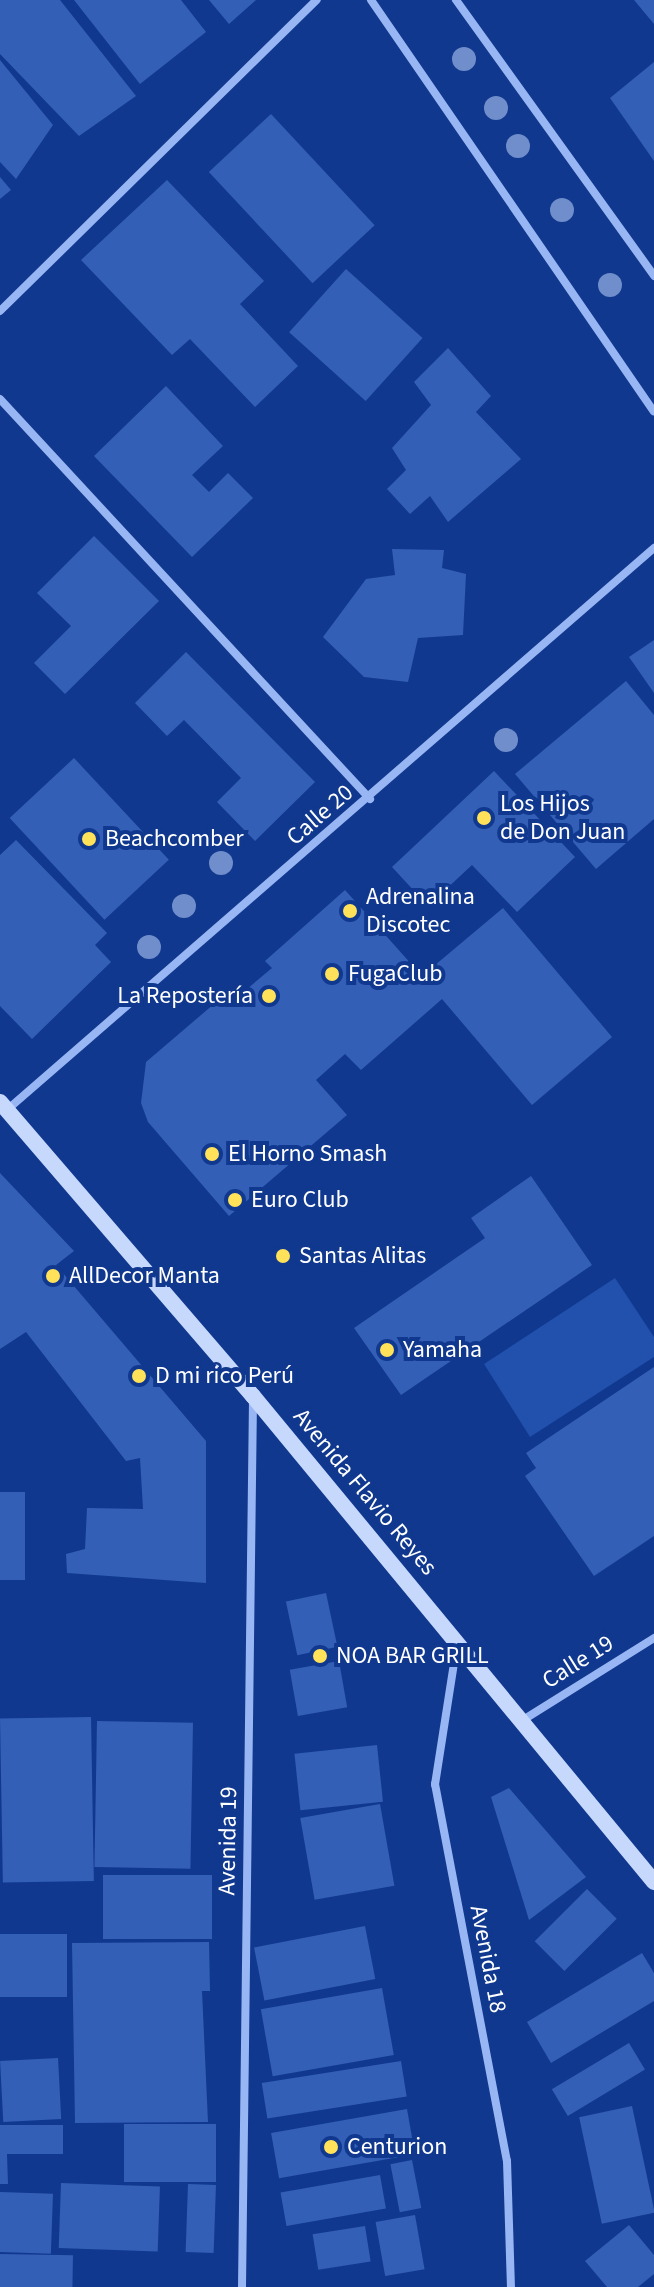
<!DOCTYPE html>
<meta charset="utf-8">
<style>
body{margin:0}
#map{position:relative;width:654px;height:2287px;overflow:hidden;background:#10388e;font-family:"Source Sans 3",sans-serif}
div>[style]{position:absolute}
.green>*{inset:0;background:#2150ad}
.building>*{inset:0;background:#345fb6;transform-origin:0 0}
.street>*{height:8px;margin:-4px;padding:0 4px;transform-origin:4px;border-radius:4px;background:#98b6f3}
.secondary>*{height:16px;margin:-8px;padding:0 8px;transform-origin:8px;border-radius:8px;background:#c7d8fd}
.trees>*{width:24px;height:24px;margin:-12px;border-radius:50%;background:#708ecb}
.dots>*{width:22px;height:22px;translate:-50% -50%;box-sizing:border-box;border:4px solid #10388e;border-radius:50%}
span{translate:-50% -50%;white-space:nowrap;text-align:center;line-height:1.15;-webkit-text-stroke:8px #10388e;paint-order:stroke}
.poi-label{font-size:24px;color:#fff}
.left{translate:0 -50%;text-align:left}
.right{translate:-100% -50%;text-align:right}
.street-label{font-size:24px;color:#fff}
</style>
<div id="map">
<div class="green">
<div style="clip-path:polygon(615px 1278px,654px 1337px,654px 1357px,530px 1437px,484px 1364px)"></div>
</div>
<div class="building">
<div style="clip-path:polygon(0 0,60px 0,136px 96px,79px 136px,0 54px)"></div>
<div style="clip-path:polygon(74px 0,181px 0,206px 32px,140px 84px)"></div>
<div style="clip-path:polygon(209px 0,256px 0,229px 24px)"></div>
<div style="clip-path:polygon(634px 0,654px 0,654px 24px)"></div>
<div style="clip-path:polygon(0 60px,53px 125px,16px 179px,0 162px)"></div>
<div style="clip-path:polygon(654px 62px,654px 161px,610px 98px)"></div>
<div style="left:271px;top:114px;width:152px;height:85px;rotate:47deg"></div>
<div style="clip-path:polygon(0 177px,11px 190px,0 199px)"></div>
<div style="clip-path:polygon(167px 180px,264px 281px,240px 304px,298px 366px,255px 407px,190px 339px,172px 355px,81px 260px)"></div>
<div style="left:346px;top:269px;width:103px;height:85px;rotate:42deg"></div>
<div style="clip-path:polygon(448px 348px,491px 396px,476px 412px,521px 459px,448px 522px,430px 496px,410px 514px,387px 489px,406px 470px,392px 448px,431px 405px,414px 382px)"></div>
<div style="clip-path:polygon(166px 386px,223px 446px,192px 475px,209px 492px,228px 473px,253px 498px,192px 557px,94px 456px)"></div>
<div style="clip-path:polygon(94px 536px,159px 601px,65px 694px,34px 663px,71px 626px,37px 593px)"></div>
<div style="clip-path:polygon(392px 549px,444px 550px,442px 568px,466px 574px,463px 635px,418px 638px,408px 682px,364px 677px,323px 637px,366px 579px,395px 575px)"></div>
<div style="clip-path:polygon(654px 640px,654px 693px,629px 657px)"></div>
<div style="clip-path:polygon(186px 652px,315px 782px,255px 841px,217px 802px,241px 778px,184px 720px,167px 736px,135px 703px)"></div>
<div style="clip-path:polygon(626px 681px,654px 715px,654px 819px,596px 869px,515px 774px)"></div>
<div style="left:74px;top:758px;width:139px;height:88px;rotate:47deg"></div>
<div style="clip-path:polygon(494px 771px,575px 857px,517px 912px,472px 865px,428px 906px,392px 867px)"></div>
<div style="clip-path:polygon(16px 840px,107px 933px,95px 945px,111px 962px,32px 1039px,0 1006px,0 855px)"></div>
<div style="clip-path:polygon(345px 890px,422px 976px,503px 908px,612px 1037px,532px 1105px,442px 999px,361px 1070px,345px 1054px,316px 1080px,347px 1115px,229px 1216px,148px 1122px,141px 1103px,146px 1062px,235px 986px,241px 994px,272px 968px,265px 961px)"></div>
<div style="clip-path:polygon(0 1173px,74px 1251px,56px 1265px,206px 1441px,206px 1583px,67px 1573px,66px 1554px,85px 1549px,87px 1508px,143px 1509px,140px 1458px,126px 1461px,26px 1332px,0 1349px)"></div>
<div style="clip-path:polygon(531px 1176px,592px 1265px,401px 1395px,354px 1328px,485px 1238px,471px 1218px)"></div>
<div style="clip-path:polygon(654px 1367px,654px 1536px,594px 1576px,525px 1476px,536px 1468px,526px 1453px)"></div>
<div style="left:0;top:1492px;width:25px;height:88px"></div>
<div style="left:326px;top:1593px;width:55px;height:41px;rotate:78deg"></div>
<div style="left:339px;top:1661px;width:47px;height:50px;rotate:80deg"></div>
<div style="left:91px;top:1717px;width:164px;height:91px;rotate:89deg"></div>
<div style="left:97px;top:1721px;width:96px;height:146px;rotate:1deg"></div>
<div style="left:377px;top:1745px;width:57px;height:83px;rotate:84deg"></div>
<div style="clip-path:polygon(509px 1788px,586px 1877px,529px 1920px,491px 1797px)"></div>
<div style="left:380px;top:1804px;width:83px;height:81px;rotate:80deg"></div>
<div style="left:103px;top:1875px;width:109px;height:64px"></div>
<div style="left:587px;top:1889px;width:42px;height:74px;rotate:45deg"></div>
<div style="left:365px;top:1926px;width:54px;height:113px;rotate:79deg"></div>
<div style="left:0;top:1934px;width:67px;height:63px"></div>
<div style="clip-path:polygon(209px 1942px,210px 1991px,202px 1991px,208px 2122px,75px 2123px,72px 1943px)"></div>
<div style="clip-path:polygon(642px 1953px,654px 1973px,654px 2001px,551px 2063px,527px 2022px)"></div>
<div style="left:382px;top:1988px;width:68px;height:123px;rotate:80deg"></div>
<div style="left:629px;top:2043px;width:31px;height:90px;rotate:59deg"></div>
<div style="left:58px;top:2058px;width:61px;height:58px;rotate:87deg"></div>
<div style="left:401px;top:2061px;width:36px;height:141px;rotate:81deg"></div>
<div style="left:632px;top:2106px;width:109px;height:54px;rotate:78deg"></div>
<div style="left:407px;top:2109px;width:46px;height:138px;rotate:80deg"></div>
<div style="left:124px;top:2124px;width:92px;height:58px"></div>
<div style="clip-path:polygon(0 2125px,63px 2125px,63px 2154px,7px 2154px,8px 2184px,0 2184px)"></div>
<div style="left:412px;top:2160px;width:49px;height:22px;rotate:79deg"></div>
<div style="left:380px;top:2175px;width:34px;height:101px;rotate:80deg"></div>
<div style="left:61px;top:2183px;width:99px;height:65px;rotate:2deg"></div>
<div style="left:188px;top:2184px;width:28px;height:68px;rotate:2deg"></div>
<div style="left:0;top:2192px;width:53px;height:60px;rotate:2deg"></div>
<div style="left:415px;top:2215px;width:55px;height:40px;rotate:80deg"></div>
<div style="clip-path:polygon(629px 2225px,654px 2255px,654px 2274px,638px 2287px,607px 2287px,585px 2261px)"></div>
<div style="left:365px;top:2226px;width:36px;height:53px;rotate:81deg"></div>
<div style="left:0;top:2254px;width:73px;height:33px;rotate:1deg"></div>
</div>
<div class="street">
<div style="left:371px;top:0;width:499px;rotate:55.5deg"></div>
<div style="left:456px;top:0;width:340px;rotate:54.3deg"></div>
<div style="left:0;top:311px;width:444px;rotate:-44.5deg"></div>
<div style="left:0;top:399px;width:545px;rotate:47.23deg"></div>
<div style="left:8px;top:1109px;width:856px;rotate:-40.97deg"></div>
<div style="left:457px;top:1644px;width:142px;rotate:98.9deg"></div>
<div style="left:435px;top:1784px;width:384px;rotate:79.2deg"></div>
<div style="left:507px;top:2161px;width:126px;rotate:88.2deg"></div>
<div style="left:523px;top:1720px;width:155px;rotate:-32deg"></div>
<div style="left:242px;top:2287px;width:887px;rotate:-89.29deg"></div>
</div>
<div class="secondary">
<div style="left:0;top:1102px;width:388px;rotate:49.3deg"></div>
<div style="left:253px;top:1396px;width:630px;rotate:50.47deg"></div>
</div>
<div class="trees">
<div style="left:464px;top:59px"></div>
<div style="left:496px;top:108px"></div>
<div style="left:518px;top:146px"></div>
<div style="left:562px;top:210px"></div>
<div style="left:610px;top:285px"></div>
<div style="left:506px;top:740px"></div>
<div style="left:221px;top:863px"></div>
<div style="left:184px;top:906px"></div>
<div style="left:149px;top:947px"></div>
</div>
<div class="dots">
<div style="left:484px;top:818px;background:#ffe259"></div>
<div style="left:89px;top:839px;background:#ffe259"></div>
<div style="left:350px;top:911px;background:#ffe259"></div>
<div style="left:332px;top:974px;background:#ffe259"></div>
<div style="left:269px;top:996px;background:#ffe259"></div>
<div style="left:212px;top:1154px;background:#ffe259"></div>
<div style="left:235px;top:1200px;background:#ffe259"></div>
<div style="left:283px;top:1256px;background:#ffe259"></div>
<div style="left:53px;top:1276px;background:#ffe259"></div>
<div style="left:387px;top:1350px;background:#ffe259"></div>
<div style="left:139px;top:1376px;background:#ffe259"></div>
<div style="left:320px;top:1656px;background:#ffe259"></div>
<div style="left:331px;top:2147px;background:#ffe259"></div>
</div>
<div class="poi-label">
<span class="left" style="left:500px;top:818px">Los Hijos<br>de Don Juan</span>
<span class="left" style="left:105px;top:839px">Beachcomber</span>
<span class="left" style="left:366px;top:911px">Adrenalina<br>Discotec</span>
<span class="left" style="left:348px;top:974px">FugaClub</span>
<span class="right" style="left:253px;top:996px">La Repostería</span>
<span class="left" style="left:228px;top:1154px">El Horno Smash</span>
<span class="left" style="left:251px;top:1200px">Euro Club</span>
<span class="left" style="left:299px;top:1256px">Santas Alitas</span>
<span class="left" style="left:69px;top:1276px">AllDecor Manta</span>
<span class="left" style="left:403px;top:1350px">Yamaha</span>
<span class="left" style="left:155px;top:1376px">D mi rico Perú</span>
<span class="left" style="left:336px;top:1656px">NOA BAR GRILL</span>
<span class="left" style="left:347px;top:2147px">Centurion</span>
</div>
<div class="street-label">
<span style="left:320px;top:815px;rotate:-41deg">Calle 20</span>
<span style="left:365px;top:1492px;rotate:50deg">Avenida Flavio Reyes</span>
<span style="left:578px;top:1662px;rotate:-32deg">Calle 19</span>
<span style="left:228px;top:1841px;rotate:-89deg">Avenida 19</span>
<span style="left:488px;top:1959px;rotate:79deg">Avenida 18</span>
</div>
</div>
